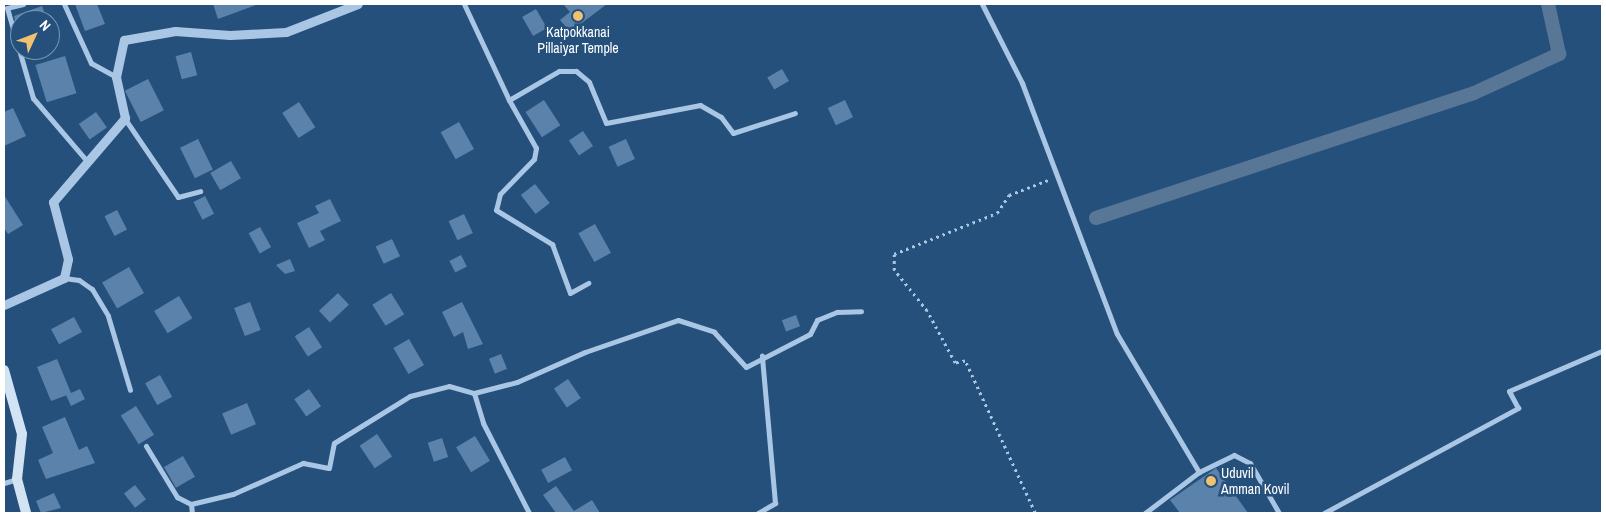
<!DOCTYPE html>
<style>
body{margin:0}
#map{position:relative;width:1606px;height:517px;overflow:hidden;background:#25507c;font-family:"Archivo Narrow",sans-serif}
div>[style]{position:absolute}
.canal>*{height:14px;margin:-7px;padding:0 7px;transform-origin:7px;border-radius:7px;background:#587796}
.building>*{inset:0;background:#5a82ab;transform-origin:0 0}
.path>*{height:2.5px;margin-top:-1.25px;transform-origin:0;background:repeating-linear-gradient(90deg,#a9c7e4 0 2.5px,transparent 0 6.5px)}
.minor>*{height:5px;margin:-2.5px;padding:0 2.5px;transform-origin:2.5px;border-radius:2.5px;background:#a9c7e4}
.tertiary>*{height:9px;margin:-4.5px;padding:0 4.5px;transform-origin:4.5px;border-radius:4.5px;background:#a9c7e4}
.secondary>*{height:10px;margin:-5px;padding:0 5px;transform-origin:5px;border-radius:5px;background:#d2e3f4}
.dots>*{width:14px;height:14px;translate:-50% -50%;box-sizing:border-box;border:2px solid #25507c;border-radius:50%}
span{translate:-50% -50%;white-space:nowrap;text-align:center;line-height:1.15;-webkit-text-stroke:5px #25507c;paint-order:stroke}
.poi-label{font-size:14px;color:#fff}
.left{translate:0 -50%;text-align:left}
.frame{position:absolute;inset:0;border:5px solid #fff;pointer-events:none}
.north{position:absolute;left:10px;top:10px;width:50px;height:50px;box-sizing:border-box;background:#25507c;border:1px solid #7c96b0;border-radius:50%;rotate:47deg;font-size:14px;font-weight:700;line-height:20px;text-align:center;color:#fff}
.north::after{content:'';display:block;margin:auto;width:18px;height:22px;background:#eec26e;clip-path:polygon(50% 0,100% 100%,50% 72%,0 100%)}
</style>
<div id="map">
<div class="canal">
<div style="left:1096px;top:218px;width:398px;rotate:-18.3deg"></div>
<div style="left:1474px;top:93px;width:94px;rotate:-24.6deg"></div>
<div style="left:1559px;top:54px;width:51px;rotate:-102.4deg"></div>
</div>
<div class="building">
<div style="clip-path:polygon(75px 4px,97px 4px,105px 24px,85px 31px)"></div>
<div style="clip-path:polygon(213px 4px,256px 4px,256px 5px,218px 19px)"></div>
<div style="clip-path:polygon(563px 4px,607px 4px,570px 32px,560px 20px,570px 12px)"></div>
<div style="clip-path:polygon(42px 6px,47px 20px,15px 20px,14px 16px)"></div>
<div style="left:536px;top:9px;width:22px;height:16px;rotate:60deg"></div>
<div style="left:191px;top:52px;width:24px;height:16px;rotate:75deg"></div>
<div style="left:65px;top:56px;width:39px;height:31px;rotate:73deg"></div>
<div style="left:782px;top:69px;width:14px;height:17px;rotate:60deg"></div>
<div style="left:148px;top:79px;width:35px;height:26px;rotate:63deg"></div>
<div style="left:544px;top:100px;width:30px;height:22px;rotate:57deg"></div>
<div style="left:845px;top:100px;width:19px;height:19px;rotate:65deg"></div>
<div style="left:299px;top:102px;width:30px;height:20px;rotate:57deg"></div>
<div style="clip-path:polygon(13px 108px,26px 136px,4px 146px,4px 112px)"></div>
<div style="left:96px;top:112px;width:19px;height:21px;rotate:55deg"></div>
<div style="left:459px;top:122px;width:31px;height:21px;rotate:61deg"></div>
<div style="left:583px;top:131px;width:18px;height:17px;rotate:56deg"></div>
<div style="left:198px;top:139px;width:34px;height:20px;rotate:64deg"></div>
<div style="left:626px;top:139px;width:22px;height:19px;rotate:66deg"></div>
<div style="left:231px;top:161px;width:20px;height:24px;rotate:60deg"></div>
<div style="left:535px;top:184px;width:24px;height:18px;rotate:52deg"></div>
<div style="clip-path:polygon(4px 195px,23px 225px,8px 234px,4px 228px)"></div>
<div style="left:205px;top:196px;width:20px;height:13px;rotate:63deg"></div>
<div style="clip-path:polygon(330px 199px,341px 221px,320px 231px,325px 240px,309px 248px,297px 223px,319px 213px,315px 206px)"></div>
<div style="left:117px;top:210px;width:22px;height:14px;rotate:63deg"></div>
<div style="left:464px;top:214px;width:21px;height:17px;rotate:65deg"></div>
<div style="left:595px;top:224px;width:33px;height:19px;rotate:61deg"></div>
<div style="left:260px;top:227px;width:23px;height:13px;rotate:61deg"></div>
<div style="left:392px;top:239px;width:19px;height:18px;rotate:65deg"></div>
<div style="left:461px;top:255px;width:13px;height:13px;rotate:63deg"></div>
<div style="clip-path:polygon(290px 259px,295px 271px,285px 274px,276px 265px)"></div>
<div style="left:129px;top:267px;width:30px;height:31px;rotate:60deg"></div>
<div style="left:338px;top:293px;width:16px;height:26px;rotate:47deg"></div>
<div style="left:391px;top:293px;width:25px;height:22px;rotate:58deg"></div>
<div style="left:179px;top:296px;width:26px;height:29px;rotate:59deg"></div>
<div style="left:250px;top:302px;width:30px;height:17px;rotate:69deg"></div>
<div style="clip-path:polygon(462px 302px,483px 344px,468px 349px,463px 332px,454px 337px,442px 312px)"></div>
<div style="left:796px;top:315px;width:12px;height:15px;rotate:70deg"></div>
<div style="left:74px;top:317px;width:17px;height:26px;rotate:62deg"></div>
<div style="left:309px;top:327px;width:24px;height:17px;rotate:57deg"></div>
<div style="left:409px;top:339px;width:30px;height:18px;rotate:60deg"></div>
<div style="left:501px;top:354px;width:16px;height:13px;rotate:68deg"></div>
<div style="clip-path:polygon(57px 359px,71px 393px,80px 389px,85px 399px,71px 406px,66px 395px,70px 394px,51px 401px,37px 367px)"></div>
<div style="left:160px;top:375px;width:25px;height:17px;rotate:61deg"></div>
<div style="left:568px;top:379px;width:23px;height:17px;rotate:56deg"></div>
<div style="left:309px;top:389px;width:21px;height:18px;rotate:55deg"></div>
<div style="left:247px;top:403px;width:23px;height:27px;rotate:67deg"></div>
<div style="left:136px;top:406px;width:34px;height:18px;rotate:58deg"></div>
<div style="clip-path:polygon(65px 417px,79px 450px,87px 446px,95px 463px,46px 479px,38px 460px,53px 453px,42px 427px)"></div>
<div style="left:377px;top:434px;width:27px;height:21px;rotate:56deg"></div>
<div style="left:475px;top:436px;width:29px;height:22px;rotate:59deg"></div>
<div style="left:442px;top:438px;width:20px;height:15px;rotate:72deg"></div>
<div style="left:183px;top:456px;width:24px;height:22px;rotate:60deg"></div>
<div style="left:565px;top:457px;width:15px;height:27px;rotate:62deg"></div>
<div style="clip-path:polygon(1216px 468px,1248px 513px,1180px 513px,1170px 500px)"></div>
<div style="left:135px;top:485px;width:18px;height:14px;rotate:52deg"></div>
<div style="clip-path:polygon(556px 486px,574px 511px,592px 500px,600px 513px,556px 513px,543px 495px)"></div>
<div style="clip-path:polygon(54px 493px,61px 508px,41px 513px,36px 501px)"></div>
</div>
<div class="path">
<div style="left:1035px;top:513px;width:167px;rotate:-114.7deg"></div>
<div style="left:965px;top:361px;width:10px;rotate:169deg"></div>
<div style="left:955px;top:363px;width:59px;rotate:-118.3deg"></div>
<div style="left:927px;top:311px;width:53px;rotate:-128.8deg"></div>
<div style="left:894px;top:270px;width:16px;rotate:-90deg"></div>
<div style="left:894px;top:254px;width:111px;rotate:-21.7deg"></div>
<div style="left:997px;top:213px;width:22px;rotate:-56deg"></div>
<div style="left:1009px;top:195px;width:45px;rotate:-20.9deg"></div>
</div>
<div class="minor">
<div style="left:23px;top:4px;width:16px;rotate:166deg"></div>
<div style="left:7px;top:8px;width:94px;rotate:73.9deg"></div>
<div style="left:33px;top:98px;width:83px;rotate:49.4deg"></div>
<div style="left:64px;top:4px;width:65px;rotate:65.4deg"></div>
<div style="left:91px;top:63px;width:29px;rotate:29deg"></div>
<div style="left:464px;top:4px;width:106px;rotate:64.9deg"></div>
<div style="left:509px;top:100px;width:58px;rotate:-30.1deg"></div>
<div style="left:559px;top:71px;width:17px"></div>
<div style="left:576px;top:71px;width:17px;rotate:40deg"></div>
<div style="left:589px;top:82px;width:44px;rotate:67.5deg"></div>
<div style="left:606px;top:123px;width:96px;rotate:-10.8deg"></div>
<div style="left:700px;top:105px;width:24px;rotate:30deg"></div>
<div style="left:721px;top:117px;width:20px;rotate:53deg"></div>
<div style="left:733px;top:133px;width:65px;rotate:-17.9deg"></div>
<div style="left:982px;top:4px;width:89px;rotate:63.1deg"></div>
<div style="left:1022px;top:83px;width:268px;rotate:69.3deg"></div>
<div style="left:1117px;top:334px;width:161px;rotate:59.3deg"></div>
<div style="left:1199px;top:472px;width:68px;rotate:142.8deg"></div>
<div style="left:509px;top:100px;width:55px;rotate:60.6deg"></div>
<div style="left:536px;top:148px;width:11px;rotate:100deg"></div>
<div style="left:534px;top:159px;width:49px;rotate:134.2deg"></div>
<div style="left:500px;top:194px;width:16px;rotate:104deg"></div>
<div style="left:496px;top:210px;width:66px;rotate:31.3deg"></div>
<div style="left:552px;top:244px;width:52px;rotate:69.8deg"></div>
<div style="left:570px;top:293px;width:21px;rotate:-29deg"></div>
<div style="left:125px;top:119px;width:94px;rotate:55.8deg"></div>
<div style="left:178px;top:197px;width:23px;rotate:-15deg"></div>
<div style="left:64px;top:278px;width:15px;rotate:8deg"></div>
<div style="left:79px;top:280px;width:16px;rotate:35deg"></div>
<div style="left:92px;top:289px;width:31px;rotate:59deg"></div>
<div style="left:108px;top:316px;width:77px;rotate:73.4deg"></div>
<div style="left:474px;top:393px;width:44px;rotate:-14.3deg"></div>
<div style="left:517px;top:382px;width:74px;rotate:-23.8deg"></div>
<div style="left:585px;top:352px;width:98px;rotate:-19deg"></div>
<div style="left:678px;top:320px;width:38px;rotate:18deg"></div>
<div style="left:714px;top:332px;width:47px;rotate:47.6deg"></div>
<div style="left:746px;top:367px;width:72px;rotate:-27.3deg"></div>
<div style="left:810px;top:334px;width:16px;rotate:-63deg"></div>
<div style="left:817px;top:320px;width:22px;rotate:-22deg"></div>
<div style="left:837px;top:312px;width:24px;rotate:-2deg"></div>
<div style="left:146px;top:446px;width:60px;rotate:58.7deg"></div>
<div style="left:177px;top:497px;width:16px;rotate:27deg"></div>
<div style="left:191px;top:504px;width:9px;rotate:84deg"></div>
<div style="left:1199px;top:472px;width:39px;rotate:-26deg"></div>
<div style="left:1234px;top:455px;width:18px;rotate:27deg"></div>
<div style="left:1250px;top:463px;width:58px;rotate:59.9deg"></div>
<div style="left:4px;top:483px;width:14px;rotate:-17deg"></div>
<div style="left:191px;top:504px;width:43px;rotate:-13.4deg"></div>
<div style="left:233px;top:494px;width:77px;rotate:-23.9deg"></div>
<div style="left:303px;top:463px;width:26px;rotate:11deg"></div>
<div style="left:329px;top:468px;width:25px;rotate:-79deg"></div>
<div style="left:334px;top:443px;width:89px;rotate:-31.7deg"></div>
<div style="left:410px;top:396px;width:40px;rotate:-14.4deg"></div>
<div style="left:449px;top:386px;width:26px;rotate:16deg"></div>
<div style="left:474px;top:393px;width:31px;rotate:73deg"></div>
<div style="left:483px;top:423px;width:101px;rotate:62.9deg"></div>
<div style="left:758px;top:513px;width:20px;rotate:-30deg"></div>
<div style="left:775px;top:503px;width:148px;rotate:-95.1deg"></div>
<div style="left:1324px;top:513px;width:221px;rotate:-28.4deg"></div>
<div style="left:1518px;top:408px;width:19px;rotate:-118deg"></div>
<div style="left:1509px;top:391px;width:101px;rotate:-23.3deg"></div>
</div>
<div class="tertiary">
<div style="left:4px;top:305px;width:66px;rotate:-24.2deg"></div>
<div style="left:64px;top:278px;width:19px;rotate:-78deg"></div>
<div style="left:68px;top:259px;width:59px;rotate:-104.7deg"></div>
<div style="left:53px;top:202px;width:111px;rotate:-49.4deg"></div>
<div style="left:125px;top:118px;width:42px;rotate:-102.4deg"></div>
<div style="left:116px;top:77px;width:38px;rotate:-78deg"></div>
<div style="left:124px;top:40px;width:52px;rotate:-10deg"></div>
<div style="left:175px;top:31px;width:55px;rotate:4.2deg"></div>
<div style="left:230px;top:35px;width:56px;rotate:-3.1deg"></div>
<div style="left:286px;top:32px;width:77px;rotate:-21.3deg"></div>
</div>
<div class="secondary">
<div style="left:4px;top:370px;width:66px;rotate:74.3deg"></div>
<div style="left:22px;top:434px;width:45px;rotate:96.3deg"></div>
<div style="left:17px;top:479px;width:35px;rotate:75deg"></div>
</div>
<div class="dots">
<div style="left:578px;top:16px;background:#eec26e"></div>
<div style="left:1211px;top:481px;background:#eec26e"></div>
</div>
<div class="poi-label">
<span style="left:578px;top:40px">Katpokkanai<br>Pillaiyar Temple</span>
<span class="left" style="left:1221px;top:481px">Uduvil<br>Amman Kovil</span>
</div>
<div class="frame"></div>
<div class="north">N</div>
</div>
